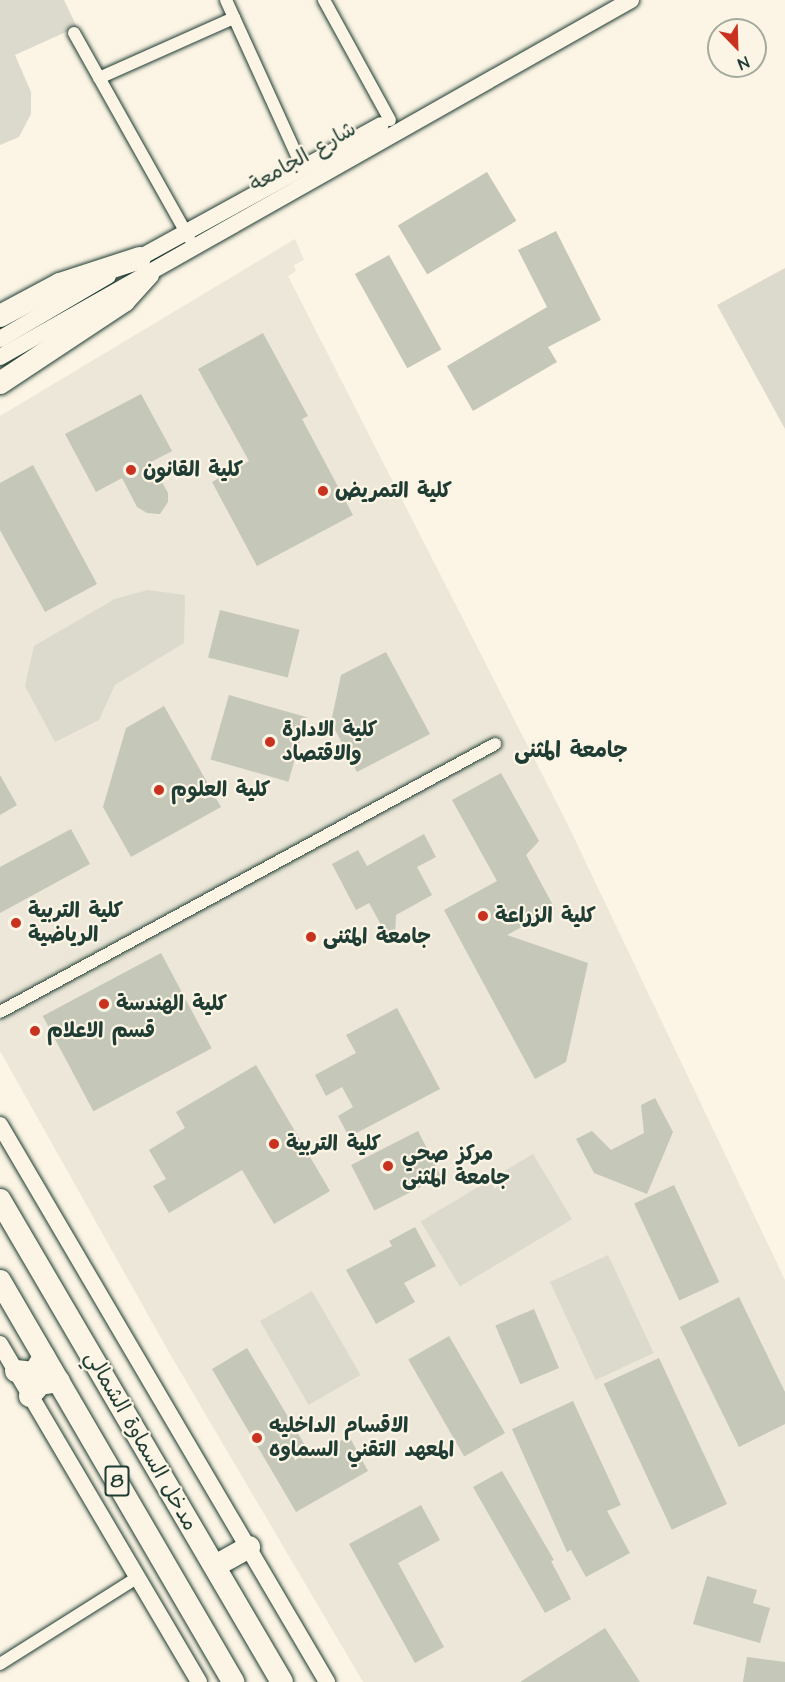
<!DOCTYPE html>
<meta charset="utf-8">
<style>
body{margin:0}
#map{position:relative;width:785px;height:1682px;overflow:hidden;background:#fcf5e5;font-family:"Architects Daughter","Playpen Sans Arabic",sans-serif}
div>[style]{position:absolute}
.built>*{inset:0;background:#ece7d8}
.green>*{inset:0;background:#dcdacc;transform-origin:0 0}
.building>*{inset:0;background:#c5c7b9;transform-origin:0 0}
.roads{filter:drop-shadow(0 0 2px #1f3d34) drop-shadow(0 0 2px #1f3d34)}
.street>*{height:12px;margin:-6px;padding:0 6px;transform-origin:6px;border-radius:6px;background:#fcf5e5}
.secondary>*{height:16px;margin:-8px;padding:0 8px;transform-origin:8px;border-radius:8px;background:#fcf5e5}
.highway>*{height:22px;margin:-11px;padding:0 11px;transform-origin:11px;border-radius:11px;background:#fcf5e5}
.dots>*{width:16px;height:16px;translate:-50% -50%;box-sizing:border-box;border:3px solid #fcf5e5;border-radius:50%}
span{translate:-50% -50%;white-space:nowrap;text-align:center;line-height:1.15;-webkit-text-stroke:4.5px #fcf5e5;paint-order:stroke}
.shield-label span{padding:2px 4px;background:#fcf5e5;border:2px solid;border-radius:4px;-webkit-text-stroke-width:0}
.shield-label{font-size:20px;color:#1f3d34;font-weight:700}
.street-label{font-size:21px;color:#1f3d34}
.poi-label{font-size:21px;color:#1f3d34;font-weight:700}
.left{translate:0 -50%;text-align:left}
.neighbourhood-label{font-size:22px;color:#1f3d34;font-weight:700}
.north{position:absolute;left:707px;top:18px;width:60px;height:60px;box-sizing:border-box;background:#fcf5e5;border:2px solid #a4ab9e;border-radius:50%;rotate:157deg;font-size:16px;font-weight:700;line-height:24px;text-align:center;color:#1f3d34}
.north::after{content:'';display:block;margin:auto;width:21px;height:27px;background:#c8321e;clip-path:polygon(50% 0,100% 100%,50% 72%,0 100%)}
</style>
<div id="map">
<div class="built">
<div style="clip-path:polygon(295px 239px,304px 260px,294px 265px,296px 271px,288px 276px,567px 823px,785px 1280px,785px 1682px,363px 1682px,170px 1354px,0 1051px,0 416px)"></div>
</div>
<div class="green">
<div style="clip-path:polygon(0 0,64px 0,77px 27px,15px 55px,31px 92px,31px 114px,19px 137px,0 145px)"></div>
<div style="clip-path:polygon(785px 268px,785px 429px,717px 305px)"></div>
<div style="clip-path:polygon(148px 590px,185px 595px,184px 643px,115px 685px,99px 720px,55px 742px,25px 686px,34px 646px,115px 599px)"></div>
<div style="left:533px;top:1154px;width:76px;height:131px;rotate:59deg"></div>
<div style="left:608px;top:1255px;width:108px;height:64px;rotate:65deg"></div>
<div style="left:312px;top:1291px;width:97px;height:60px;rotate:60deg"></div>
</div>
<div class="building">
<div style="left:487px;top:172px;width:57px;height:104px;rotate:59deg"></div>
<div style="clip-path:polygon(556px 231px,601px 320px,548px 347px,557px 362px,473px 411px,447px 366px,547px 307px,518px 250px)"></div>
<div style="left:389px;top:255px;width:108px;height:39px;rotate:61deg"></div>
<div style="clip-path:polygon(263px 333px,308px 416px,302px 419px,353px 515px,257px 566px,212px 482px,249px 461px,198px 369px)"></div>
<div style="clip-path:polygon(141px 394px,172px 451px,151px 462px,168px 493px,168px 502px,160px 514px,147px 513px,137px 507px,122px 478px,96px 492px,65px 434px)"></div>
<div style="clip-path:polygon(33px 465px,97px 584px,45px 612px,0 530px,0 483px)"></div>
<div style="left:220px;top:610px;width:82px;height:49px;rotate:14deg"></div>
<div style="clip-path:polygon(386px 652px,430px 734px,357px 772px,331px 722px,341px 675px)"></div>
<div style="left:229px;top:695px;width:81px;height:67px;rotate:16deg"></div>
<div style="clip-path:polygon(164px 706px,221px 807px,131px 857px,103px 807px,126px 728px)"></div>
<div style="clip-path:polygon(501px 773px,539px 841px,526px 855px,555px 909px,507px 935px,588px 963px,566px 1062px,535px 1079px,444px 910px,497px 881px,452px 800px)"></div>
<div style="clip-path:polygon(0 775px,17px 805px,0 815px)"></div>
<div style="clip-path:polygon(71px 829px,90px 864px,0 913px,0 867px)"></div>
<div style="clip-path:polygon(424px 834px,436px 857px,417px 867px,432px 895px,396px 915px,395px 936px,378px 938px,380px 923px,369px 903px,356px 910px,332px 864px,358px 850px,367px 866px)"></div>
<div style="left:161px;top:953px;width:108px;height:134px;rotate:62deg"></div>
<div style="clip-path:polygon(397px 1008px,440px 1089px,349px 1137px,338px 1116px,353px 1107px,342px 1087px,326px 1096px,315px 1075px,356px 1053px,346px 1035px)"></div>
<div style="clip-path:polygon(256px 1065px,330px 1191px,274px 1224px,242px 1170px,169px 1213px,153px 1186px,166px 1179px,149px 1150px,185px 1128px,176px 1112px)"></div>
<div style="clip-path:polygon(655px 1098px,673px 1132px,647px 1194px,594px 1173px,576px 1139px,592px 1131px,611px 1150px,644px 1133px,641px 1105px)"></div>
<div style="left:418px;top:1131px;width:51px;height:75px;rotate:63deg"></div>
<div style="left:674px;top:1185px;width:107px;height:44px;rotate:65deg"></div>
<div style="clip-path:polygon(415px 1227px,436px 1266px,404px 1283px,415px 1302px,376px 1324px,346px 1270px,392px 1246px,389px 1241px)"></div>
<div style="clip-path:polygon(739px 1297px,785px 1392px,785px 1424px,739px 1447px,680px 1327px)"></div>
<div style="left:534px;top:1309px;width:64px;height:42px;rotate:67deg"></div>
<div style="left:449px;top:1336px;width:112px;height:47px;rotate:60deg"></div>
<div style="clip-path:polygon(247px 1348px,312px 1457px,349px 1436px,368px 1471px,296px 1512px,212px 1369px)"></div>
<div style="left:659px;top:1358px;width:161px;height:61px;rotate:65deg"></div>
<div style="clip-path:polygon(573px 1401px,621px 1505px,607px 1511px,630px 1553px,586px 1577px,571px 1550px,567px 1552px,512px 1429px)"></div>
<div style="clip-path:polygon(502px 1471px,554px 1560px,551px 1561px,571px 1599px,545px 1613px,473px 1487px)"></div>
<div style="clip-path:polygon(421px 1505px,440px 1540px,398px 1563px,444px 1647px,415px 1663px,349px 1544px)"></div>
<div style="clip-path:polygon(707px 1576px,757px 1590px,753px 1603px,770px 1608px,760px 1643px,693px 1624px)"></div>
<div style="clip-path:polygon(605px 1628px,640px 1682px,520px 1682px)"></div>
<div style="clip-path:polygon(747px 1657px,785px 1662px,785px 1682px,743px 1682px)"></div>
</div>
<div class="roads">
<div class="street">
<div style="left:226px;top:0;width:186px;rotate:65.5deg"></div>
<div style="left:324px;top:0;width:137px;rotate:61.2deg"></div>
<div style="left:74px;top:33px;width:235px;rotate:60.7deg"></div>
<div style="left:99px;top:78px;width:148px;rotate:-24deg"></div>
<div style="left:0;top:1012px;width:563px;rotate:-28.43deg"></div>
<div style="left:0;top:1664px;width:163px;rotate:-32.2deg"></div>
</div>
<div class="secondary">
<div style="left:130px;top:263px;width:286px;rotate:-28.8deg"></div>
<div style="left:0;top:339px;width:125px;rotate:-30.3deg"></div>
<div style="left:0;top:357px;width:725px;rotate:-29.5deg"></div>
<div style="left:0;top:1125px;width:646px;rotate:59.58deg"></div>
<div style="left:0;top:1344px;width:392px;rotate:59.5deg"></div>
</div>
<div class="highway">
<div style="left:0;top:316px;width:68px;rotate:-28.1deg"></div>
<div style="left:60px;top:284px;width:84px;rotate:-18deg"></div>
<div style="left:0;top:383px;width:149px;rotate:-33.5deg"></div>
<div style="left:124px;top:301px;width:36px;rotate:-48deg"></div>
<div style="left:0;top:1200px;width:558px;rotate:59.67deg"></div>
<div style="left:0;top:1281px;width:464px;rotate:59.8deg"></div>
<div style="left:16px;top:1371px;width:18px;rotate:6deg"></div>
<div style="left:34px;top:1373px;width:19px;rotate:-58deg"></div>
<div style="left:30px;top:1396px;width:16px;rotate:-50deg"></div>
<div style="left:40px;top:1384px;width:19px;rotate:-9deg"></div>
<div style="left:215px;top:1566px;width:39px;rotate:-29deg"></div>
</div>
</div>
<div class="dots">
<div style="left:131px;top:470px;background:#c8321e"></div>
<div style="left:323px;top:491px;background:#c8321e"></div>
<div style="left:270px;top:742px;background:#c8321e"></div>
<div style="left:159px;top:790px;background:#c8321e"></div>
<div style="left:483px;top:916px;background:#c8321e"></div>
<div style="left:16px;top:923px;background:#c8321e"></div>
<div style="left:311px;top:937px;background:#c8321e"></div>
<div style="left:104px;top:1004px;background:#c8321e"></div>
<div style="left:35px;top:1031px;background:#c8321e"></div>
<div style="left:274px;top:1144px;background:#c8321e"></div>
<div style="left:388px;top:1166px;background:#c8321e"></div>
<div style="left:257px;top:1438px;background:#c8321e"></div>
</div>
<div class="shield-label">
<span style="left:117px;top:1481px">8</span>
</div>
<div class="street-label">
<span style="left:303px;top:157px;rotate:-30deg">شارع الجامعة</span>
<span style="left:141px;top:1441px;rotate:60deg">مدخل السماوة الشمالي</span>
</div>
<div class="poi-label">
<span class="left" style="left:143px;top:470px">كلية القانون</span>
<span class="left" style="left:335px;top:491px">كلية التمريض</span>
<span class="left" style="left:282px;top:742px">كلية الادارة<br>والاقتصاد</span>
<span class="left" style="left:171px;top:790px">كلية العلوم</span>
<span class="left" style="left:28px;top:923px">كلية التربية<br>الرياضية</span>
<span class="left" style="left:495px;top:916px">كلية الزراعة</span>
<span class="left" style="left:323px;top:937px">جامعة المثنى</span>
<span class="left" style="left:116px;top:1004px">كلية الهندسة</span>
<span class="left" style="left:47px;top:1031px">قسم الاعلام</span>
<span class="left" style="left:286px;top:1144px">كلية التربية</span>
<span class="left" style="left:402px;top:1166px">مركز صحي<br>جامعة المثنى</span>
<span class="left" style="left:269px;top:1438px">الاقسام الداخليه<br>المعهد التقني السماوه</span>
</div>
<div class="neighbourhood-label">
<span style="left:571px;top:751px">جامعة المثنى</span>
</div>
<div class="north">N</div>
</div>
